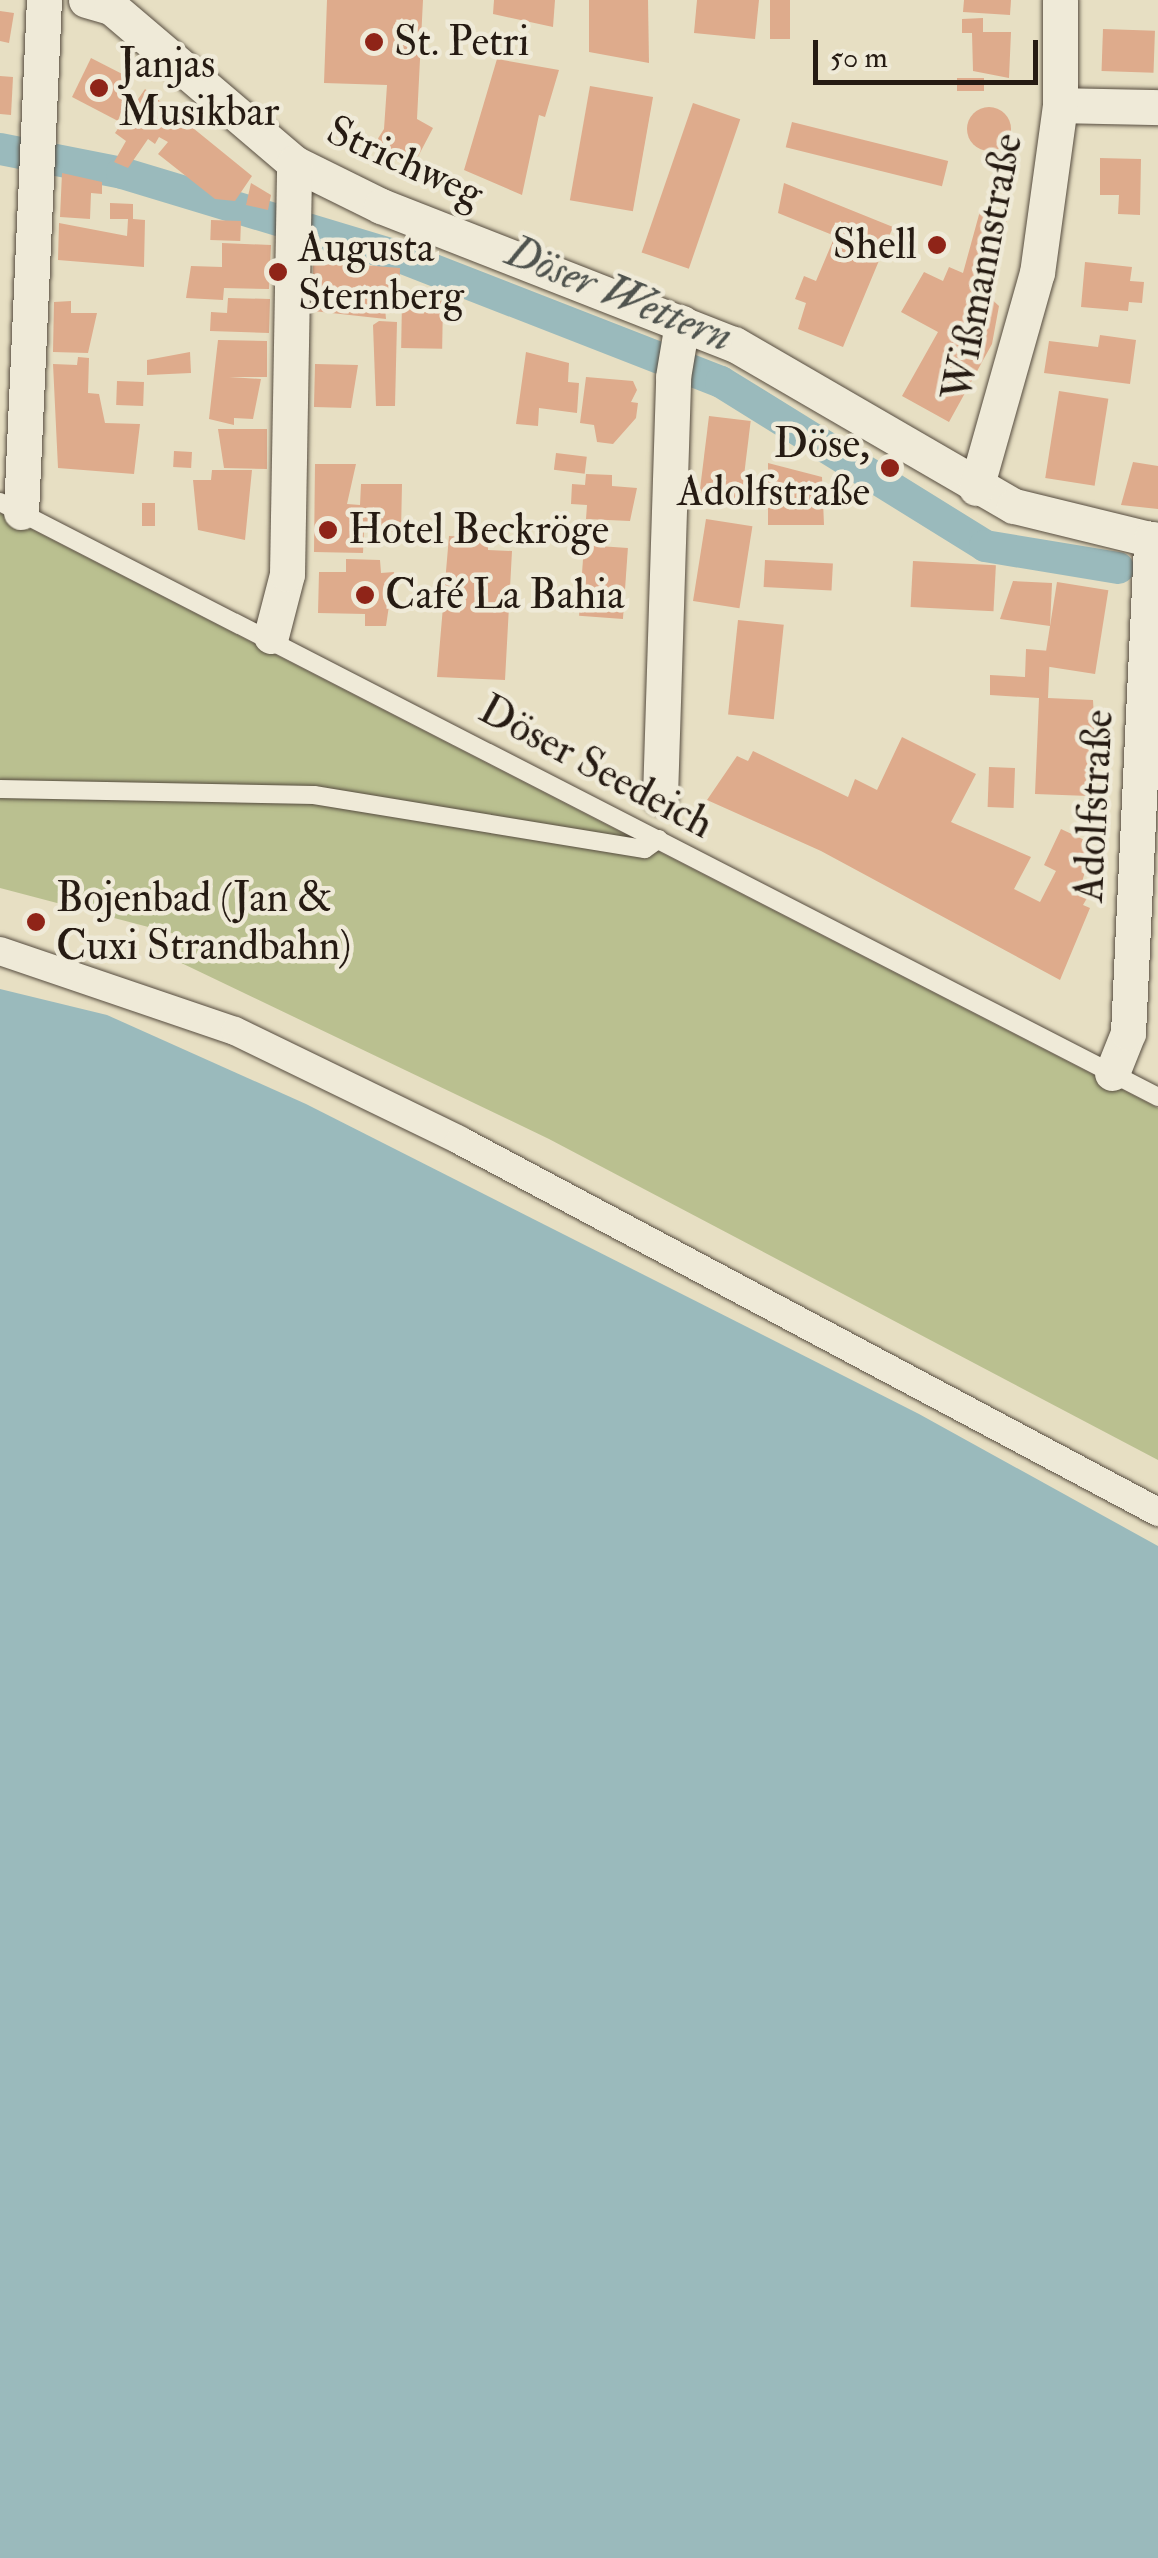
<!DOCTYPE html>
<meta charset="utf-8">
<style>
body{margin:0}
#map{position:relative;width:1158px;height:2558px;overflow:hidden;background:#e7dfc3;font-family:"IM FELL Double Pica",serif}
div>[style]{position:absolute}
.green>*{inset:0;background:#bac090}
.water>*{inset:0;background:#9ababc}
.canal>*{height:32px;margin:-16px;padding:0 16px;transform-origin:16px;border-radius:16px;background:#9ababc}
.building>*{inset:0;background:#deab8c;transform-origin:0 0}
.round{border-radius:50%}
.roads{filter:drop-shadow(0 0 2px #564c3f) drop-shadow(0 0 2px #564c3f)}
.service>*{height:18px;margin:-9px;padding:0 9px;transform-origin:9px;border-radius:9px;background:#efead8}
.pedestrian>*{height:28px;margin:-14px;padding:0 14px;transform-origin:14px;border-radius:14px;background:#efead8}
.minor>*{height:35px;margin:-17.5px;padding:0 17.5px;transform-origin:17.5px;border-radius:17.5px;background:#efead8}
.dots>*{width:28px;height:28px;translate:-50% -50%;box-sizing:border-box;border:5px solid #efead8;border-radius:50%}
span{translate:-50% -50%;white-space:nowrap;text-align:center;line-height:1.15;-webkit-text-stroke:9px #efead8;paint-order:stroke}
.poi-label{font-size:42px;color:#261b13}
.left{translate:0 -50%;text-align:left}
.right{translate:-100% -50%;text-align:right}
.street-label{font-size:42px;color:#261b13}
.water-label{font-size:45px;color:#4f534e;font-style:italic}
.scale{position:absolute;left:813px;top:40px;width:225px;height:45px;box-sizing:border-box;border:5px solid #261b13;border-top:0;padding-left:12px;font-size:30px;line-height:35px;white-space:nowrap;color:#261b13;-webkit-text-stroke:8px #efead8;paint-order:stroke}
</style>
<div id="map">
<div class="green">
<div style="clip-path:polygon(0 513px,1158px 1108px,1158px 1460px,549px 1139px,173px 959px,175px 934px,0 888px)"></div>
</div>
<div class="water">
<div style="clip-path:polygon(0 989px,107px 1015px,306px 1104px,919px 1414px,1158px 1546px,1158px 2558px,0 2558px)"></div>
</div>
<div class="canal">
<div style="left:0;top:149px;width:124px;rotate:11.1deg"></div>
<div style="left:122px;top:173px;width:294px;rotate:16.8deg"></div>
<div style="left:403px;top:258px;width:341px;rotate:21.3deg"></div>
<div style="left:721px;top:382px;width:311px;rotate:31.8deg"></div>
<div style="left:985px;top:546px;width:135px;rotate:9.4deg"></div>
</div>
<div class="building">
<div style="clip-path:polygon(327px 0,423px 0,417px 119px,433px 128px,412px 168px,372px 148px,384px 129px,387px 85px,324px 83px)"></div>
<div style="clip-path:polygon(494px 0,555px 0,553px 27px,493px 14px)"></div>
<div style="clip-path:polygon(589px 0,648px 0,649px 63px,589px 52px)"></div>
<div style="clip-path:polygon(697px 0,759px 0,755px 39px,694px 33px)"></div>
<div style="left:770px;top:0;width:20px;height:39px"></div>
<div style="clip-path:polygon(964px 0,1011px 0,1010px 15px,963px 12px)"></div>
<div style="clip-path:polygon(0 11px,14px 13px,9px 43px,0 41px)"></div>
<div style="clip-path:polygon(983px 18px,983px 32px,1011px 32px,1009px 78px,973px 71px,972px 33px,962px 33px,962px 19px)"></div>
<div style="left:1103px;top:29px;width:52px;height:42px;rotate:2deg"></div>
<div style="clip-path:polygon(91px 58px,132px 79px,118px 121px,72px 97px)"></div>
<div style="clip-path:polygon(497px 59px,559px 70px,545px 117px,539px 115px,522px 195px,464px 170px)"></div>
<div style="clip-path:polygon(0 76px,13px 77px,11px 115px,0 114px)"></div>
<div style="left:957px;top:78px;width:27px;height:13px"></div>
<div style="left:590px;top:86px;width:64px;height:116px;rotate:10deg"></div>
<div style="clip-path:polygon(145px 89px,252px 176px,235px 201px,215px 199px,158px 154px,168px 142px,159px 137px,155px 144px,148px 139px,128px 168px,114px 162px,126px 141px,115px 133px)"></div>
<div style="left:693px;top:103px;width:50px;height:158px;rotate:19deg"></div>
<div class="round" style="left:967px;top:107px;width:44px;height:44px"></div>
<div style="left:792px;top:122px;width:161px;height:26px;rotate:14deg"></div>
<div style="clip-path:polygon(1100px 158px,1141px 159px,1140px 215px,1118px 214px,1119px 195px,1100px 195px)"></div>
<div style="clip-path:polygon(62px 173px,102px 182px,102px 194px,91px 193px,90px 219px,60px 217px)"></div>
<div style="clip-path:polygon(251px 183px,271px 195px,268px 210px,246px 205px)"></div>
<div style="clip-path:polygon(784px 183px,893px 227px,843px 347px,798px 329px,806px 303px,795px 299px,804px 276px,816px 281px,835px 236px,778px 213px)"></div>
<div style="clip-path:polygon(110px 203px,133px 204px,133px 219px,145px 220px,144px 267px,58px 260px,59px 223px,127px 236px,128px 219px,110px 219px)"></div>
<div style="clip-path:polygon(980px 211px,1008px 217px,984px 292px,999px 306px,992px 344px,949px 422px,902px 396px,938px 332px,901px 312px,924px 272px,943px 281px,949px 267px,963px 273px)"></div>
<div style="left:211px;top:220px;width:30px;height:20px;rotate:2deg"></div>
<div style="clip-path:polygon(222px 243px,271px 245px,269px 289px,224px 288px,223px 300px,186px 298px,191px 266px,222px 267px)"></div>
<div style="clip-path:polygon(313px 261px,400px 268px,399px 298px,384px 297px,386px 319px,313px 311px)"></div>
<div style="clip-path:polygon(1085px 262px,1132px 267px,1130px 281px,1144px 282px,1142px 303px,1129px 302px,1128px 311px,1081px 307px)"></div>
<div style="clip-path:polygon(228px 298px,270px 299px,269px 333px,210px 331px,211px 312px,227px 313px)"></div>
<div style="left:402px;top:300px;width:41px;height:48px;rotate:1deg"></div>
<div style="clip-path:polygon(71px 301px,71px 313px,97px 313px,88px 353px,53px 352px,54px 302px)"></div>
<div style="clip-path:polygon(379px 321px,397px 322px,395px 406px,376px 406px,373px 325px)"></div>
<div style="clip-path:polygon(1100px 335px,1136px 340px,1130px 384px,1044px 373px,1049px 341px,1098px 347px)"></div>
<div style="clip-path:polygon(218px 340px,267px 341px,267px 377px,229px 377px,261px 379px,253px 419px,234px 418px,234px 425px,209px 419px)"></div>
<div style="clip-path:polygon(190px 352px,191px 373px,147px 375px,147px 360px)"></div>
<div style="clip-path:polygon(526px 352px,569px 363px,568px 382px,579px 383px,577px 413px,539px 408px,538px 426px,516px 424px)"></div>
<div style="clip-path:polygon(78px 357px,89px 358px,88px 393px,99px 394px,105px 423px,140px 424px,134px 474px,58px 468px,53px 364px,77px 365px)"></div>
<div style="clip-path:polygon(315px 364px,358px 365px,351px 408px,314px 407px)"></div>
<div style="clip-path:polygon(586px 377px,633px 381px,637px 390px,631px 402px,638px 403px,636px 418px,613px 444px,597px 442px,594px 425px,580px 423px)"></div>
<div style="left:117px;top:381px;width:27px;height:24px;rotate:2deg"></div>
<div style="left:1059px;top:391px;width:50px;height:88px;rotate:9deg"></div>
<div style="left:709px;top:416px;width:42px;height:82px;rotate:7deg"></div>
<div style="clip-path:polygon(218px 429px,267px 429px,267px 469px,224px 468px)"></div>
<div style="left:174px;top:451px;width:18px;height:16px;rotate:3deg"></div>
<div style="left:556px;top:453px;width:31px;height:17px;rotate:7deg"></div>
<div style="clip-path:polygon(1133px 462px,1158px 466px,1158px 509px,1121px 505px)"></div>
<div style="clip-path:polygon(768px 463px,822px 477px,824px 525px,768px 525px)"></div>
<div style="clip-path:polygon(315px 464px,356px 464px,347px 504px,360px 505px,361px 484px,402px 484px,401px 532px,364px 532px,363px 553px,314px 552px)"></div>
<div style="clip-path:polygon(212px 470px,252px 470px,245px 540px,198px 530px,193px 480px,211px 480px)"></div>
<div style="clip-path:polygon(586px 474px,612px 475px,612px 486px,637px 488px,630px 521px,586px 519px,587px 505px,571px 504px,572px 484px,585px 485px)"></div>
<div style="left:142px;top:503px;width:13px;height:23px"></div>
<div style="left:706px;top:519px;width:47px;height:83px;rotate:9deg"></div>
<div style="clip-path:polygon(449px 536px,488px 538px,488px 550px,512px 551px,505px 680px,437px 677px)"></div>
<div style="left:584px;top:545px;width:44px;height:71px;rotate:4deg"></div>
<div style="clip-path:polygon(346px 559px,380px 560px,381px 573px,394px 572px,386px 626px,365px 626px,365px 614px,318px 613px,319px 572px,346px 572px)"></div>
<div style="left:765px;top:560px;width:68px;height:27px;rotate:3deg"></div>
<div style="left:913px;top:561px;width:83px;height:46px;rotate:3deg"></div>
<div style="clip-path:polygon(1013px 581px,1052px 583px,1050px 626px,1000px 619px)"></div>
<div style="left:1057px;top:582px;width:52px;height:85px;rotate:9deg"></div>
<div style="left:738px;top:620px;width:46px;height:95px;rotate:6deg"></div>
<div style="clip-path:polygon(1026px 649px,1050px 651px,1048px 698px,1093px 700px,1097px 773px,1090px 773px,1089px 796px,1035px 794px,1039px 698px,990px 695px,990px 675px,1025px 677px)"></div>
<div style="clip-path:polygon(902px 737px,976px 774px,951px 822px,1031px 857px,1014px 889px,1040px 902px,1056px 871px,1044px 865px,1061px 829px,1093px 844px,1082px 882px,1093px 888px,1083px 905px,1090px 908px,1060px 980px,821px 851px,707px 800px,737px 756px,748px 761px,753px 751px,848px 797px,855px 779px,877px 790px)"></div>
<div style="left:989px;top:767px;width:26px;height:40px;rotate:2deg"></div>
</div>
<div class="roads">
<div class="service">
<div style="left:0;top:502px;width:1302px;rotate:27.19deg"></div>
<div style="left:0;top:789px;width:314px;rotate:1.1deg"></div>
<div style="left:314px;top:795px;width:335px;rotate:9.3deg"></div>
<div style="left:645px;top:849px;width:17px;rotate:-36deg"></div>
</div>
<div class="pedestrian">
<div style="left:0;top:951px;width:248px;rotate:18.8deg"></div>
<div style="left:235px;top:1031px;width:249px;rotate:25.9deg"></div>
<div style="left:459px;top:1140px;width:792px;rotate:28.02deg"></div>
</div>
<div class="minor">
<div style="left:86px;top:0;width:26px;rotate:16deg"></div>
<div style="left:111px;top:7px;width:240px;rotate:40.4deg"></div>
<div style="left:294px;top:163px;width:97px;rotate:26.3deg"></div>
<div style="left:381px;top:206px;width:379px;rotate:21.4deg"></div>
<div style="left:734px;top:344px;width:323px;rotate:30.1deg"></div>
<div style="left:1014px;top:506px;width:148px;rotate:13.7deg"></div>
<div style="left:1060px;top:105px;width:98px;rotate:1.2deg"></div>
<div style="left:976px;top:488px;width:223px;rotate:-74.2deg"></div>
<div style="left:1037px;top:273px;width:170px;rotate:-82.2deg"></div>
<div style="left:1060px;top:105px;width:105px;rotate:-90deg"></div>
<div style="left:21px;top:512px;width:513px;rotate:-87.43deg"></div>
<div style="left:271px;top:636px;width:64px;rotate:-75.5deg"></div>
<div style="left:287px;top:574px;width:411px;rotate:-89deg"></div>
<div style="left:660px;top:797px;width:420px;rotate:-88.2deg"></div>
<div style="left:673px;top:377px;width:55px;rotate:-80.5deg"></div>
<div style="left:1112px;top:1073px;width:43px;rotate:-68.2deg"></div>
<div style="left:1128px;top:1033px;width:495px;rotate:-87.3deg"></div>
</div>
</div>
<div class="dots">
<div style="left:374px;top:42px;background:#8f2418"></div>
<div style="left:99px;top:88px;background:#8f2418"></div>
<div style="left:937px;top:245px;background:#8f2418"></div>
<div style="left:278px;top:272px;background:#8f2418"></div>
<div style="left:890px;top:468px;background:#8f2418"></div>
<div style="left:328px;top:530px;background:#8f2418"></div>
<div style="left:365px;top:595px;background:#8f2418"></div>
<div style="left:36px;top:922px;background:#8f2418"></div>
</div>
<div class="poi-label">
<span class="left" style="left:394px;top:42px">St. Petri</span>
<span class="left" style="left:119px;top:88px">Janjas<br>Musikbar</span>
<span class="right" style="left:917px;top:245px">Shell</span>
<span class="left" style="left:298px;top:272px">Augusta<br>Sternberg</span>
<span class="right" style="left:870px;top:468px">Döse,<br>Adolfstraße</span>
<span class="left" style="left:348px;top:530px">Hotel Beckröge</span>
<span class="left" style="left:385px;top:595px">Café La Bahia</span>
<span class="left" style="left:56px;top:922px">Bojenbad (Jan &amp;<br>Cuxi Strandbahn)</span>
</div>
<div class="street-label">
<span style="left:405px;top:162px;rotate:24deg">Strichweg</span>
<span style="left:983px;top:267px;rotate:-79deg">Wißmannstraße</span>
<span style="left:596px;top:767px;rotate:28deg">Döser Seedeich</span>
<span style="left:1094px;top:806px;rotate:-87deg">Adolfstraße</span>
</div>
<div class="water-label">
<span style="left:619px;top:295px;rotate:22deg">Döser Wettern</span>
</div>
<div class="scale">50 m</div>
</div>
